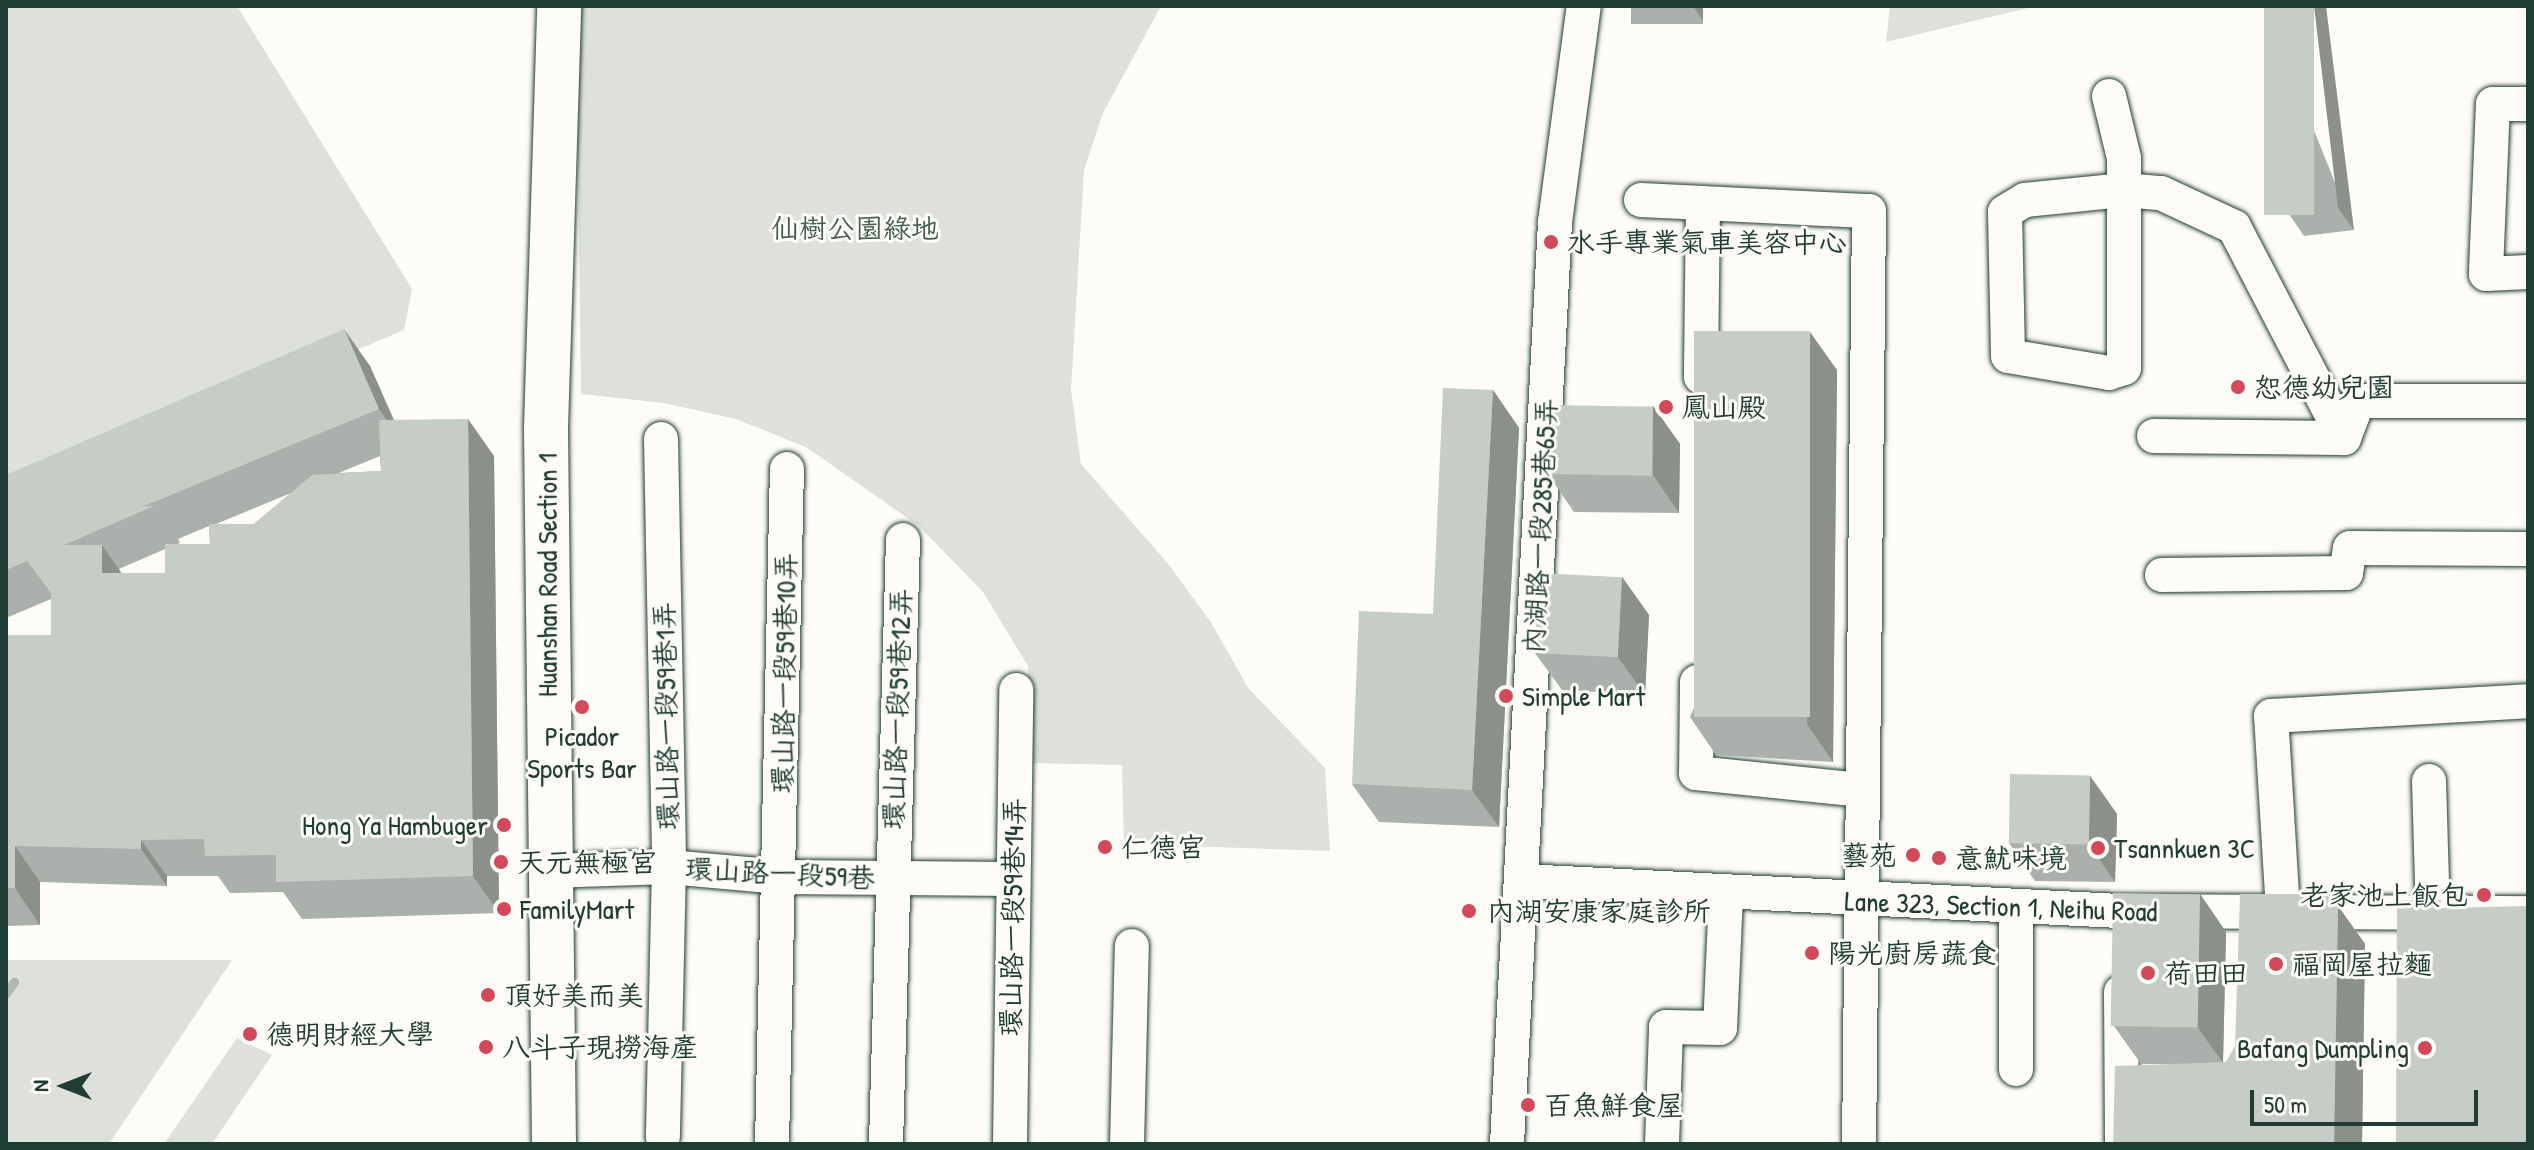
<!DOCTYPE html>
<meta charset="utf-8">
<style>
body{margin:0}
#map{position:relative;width:2534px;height:1150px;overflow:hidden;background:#fdfcf7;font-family:"Patrick Hand","LXGW WenKai TC",sans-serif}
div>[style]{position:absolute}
.green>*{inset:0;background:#dde0db}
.stream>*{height:9px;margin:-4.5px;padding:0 4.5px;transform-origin:4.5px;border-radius:4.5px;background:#aeb8b1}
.roads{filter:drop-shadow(0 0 2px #1f3d34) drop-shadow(0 0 2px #1f3d34)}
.street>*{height:34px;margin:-17px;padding:0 17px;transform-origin:17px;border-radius:17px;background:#fdfcf7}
.secondary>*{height:44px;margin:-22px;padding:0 22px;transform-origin:22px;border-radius:22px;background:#fdfcf7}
.wall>*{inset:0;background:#aab0ab;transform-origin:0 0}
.shaded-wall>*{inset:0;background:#8b908b}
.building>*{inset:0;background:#c6cdc7;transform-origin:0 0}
.dots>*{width:22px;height:22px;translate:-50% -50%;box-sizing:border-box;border:4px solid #fdfcf7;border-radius:50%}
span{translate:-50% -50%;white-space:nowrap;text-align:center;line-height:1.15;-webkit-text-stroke:6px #fdfcf7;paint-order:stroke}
.park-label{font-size:28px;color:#455e55}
.poi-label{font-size:28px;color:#1f3d34}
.left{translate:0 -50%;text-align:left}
.right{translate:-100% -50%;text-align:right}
.street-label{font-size:28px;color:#1f3d34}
.frame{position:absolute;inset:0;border:8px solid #1f3d34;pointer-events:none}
.north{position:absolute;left:24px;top:1046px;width:80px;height:80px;-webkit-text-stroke:6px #fdfcf7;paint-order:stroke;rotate:270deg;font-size:22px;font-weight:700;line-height:32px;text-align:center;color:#1f3d34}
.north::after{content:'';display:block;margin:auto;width:28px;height:36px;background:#1f3d34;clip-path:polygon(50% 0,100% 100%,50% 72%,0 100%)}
.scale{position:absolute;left:2250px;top:1090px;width:228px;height:36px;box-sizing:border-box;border:4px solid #1f3d34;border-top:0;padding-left:10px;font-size:24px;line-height:28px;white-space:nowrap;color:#1f3d34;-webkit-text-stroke:6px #fdfcf7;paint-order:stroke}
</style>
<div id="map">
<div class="green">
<div style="clip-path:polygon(6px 6px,237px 6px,412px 289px,404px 330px,6px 500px)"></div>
<div style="clip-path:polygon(576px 6px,1161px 6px,1103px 113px,1084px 170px,1071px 390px,1081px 464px,1169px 565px,1212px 624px,1248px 688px,1325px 768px,1330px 851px,1124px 844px,1122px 765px,1031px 763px,1028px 666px,983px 592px,919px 526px,806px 447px,736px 419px,664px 403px,581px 394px)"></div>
<div style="clip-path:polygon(1890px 6px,2036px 6px,1886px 42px)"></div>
<div style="clip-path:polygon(6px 960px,232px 960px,109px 1144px,6px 1144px)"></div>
<div style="clip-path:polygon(237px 1038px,272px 1055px,212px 1144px,164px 1144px)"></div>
</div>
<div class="stream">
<div style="left:6px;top:993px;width:14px;rotate:-54deg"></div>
</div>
<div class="roads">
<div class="street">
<div style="left:2109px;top:96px;width:64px;rotate:76.4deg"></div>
<div style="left:2124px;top:158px;width:210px;rotate:90deg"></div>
<div style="left:2124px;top:368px;width:16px;rotate:162deg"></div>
<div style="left:2109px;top:373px;width:102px;rotate:-170.4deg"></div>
<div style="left:2008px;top:356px;width:144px;rotate:-91.2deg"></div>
<div style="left:2005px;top:212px;width:23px;rotate:-31deg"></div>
<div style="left:2025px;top:200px;width:100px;rotate:-5.8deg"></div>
<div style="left:2124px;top:190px;width:37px;rotate:5deg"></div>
<div style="left:2161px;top:193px;width:81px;rotate:25deg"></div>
<div style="left:2234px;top:227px;width:238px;rotate:62.5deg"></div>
<div style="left:2528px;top:104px;width:35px;rotate:180deg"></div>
<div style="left:2493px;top:104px;width:170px;rotate:92.4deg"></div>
<div style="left:2486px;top:274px;width:42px;rotate:-2.7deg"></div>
<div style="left:1641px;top:200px;width:62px;rotate:2.8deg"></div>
<div style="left:1703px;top:203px;width:174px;rotate:90.7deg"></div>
<div style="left:1703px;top:203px;width:166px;rotate:2.8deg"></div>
<div style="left:1869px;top:211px;width:933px;rotate:90.61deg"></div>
<div style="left:2154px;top:436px;width:190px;rotate:0.6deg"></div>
<div style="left:2344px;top:438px;width:40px;rotate:-69deg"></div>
<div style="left:2358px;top:401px;width:170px"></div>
<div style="left:661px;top:439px;width:428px;rotate:88.9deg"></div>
<div style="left:669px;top:867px;width:270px;rotate:91.3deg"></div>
<div style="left:2162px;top:575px;width:184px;rotate:-0.6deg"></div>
<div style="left:2346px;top:573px;width:25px;rotate:-81deg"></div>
<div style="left:2350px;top:548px;width:178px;rotate:0.3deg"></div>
<div style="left:1697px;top:682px;width:91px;rotate:90.6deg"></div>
<div style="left:1696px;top:773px;width:165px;rotate:5.9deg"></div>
<div style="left:2429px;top:781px;width:131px;rotate:88.3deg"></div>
<div style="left:549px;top:871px;width:120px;rotate:-1.9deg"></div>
<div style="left:669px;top:867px;width:112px;rotate:5.1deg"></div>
<div style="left:781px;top:877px;width:231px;rotate:0.5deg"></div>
<div style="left:1523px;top:881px;width:597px;rotate:2.88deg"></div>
<div style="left:2119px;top:911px;width:409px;rotate:0.3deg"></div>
<div style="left:2016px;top:908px;width:161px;rotate:90deg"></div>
<div style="left:2283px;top:911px;width:195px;rotate:-93.5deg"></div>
<div style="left:2271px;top:716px;width:257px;rotate:-3.3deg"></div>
<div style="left:2121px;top:992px;width:152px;rotate:89.6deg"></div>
<div style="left:772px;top:1144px;width:675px;rotate:-88.73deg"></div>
<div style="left:886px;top:1144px;width:604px;rotate:-88.39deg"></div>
<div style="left:1010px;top:1144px;width:454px;rotate:-89.2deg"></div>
<div style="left:1127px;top:1144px;width:198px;rotate:-88.6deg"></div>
<div style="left:1507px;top:1144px;width:923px;rotate:-87.02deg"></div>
<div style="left:1555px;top:222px;width:218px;rotate:-82.4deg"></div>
<div style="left:1662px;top:1144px;width:117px;rotate:-88deg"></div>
<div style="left:1666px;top:1027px;width:54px;rotate:1.1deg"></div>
<div style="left:1720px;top:1028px;width:134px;rotate:-87.4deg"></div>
</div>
<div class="secondary">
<div style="left:554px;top:1144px;width:716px;rotate:-90.64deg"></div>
<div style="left:546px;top:428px;width:422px;rotate:-88.2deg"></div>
</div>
</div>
<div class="wall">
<div style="left:1631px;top:6px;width:72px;height:18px"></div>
<div style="clip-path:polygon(2264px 6px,2354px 230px,2304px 236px,2289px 214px)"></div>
<div style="clip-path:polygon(evenodd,370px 366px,394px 420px,494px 456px,499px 913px,302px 919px,283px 892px,230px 893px,218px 876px,167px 876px,167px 886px,40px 882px,40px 925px,6px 926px,6px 635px,51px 635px,51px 599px,6px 618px,6px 475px,370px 366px,380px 456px,381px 471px,339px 473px,341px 472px,380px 456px,370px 366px,291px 493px,254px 524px,216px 524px,291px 493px,370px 366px,209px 526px,210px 544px,177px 544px,180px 543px,178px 539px,209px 526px,370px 366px,165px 549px,165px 573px,121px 573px,119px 569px,165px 549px)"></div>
<div style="clip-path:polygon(1837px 370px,1833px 762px,1716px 755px,1690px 717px)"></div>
<div style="clip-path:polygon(1493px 390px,1519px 428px,1499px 827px,1379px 822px,1352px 784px,1433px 614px)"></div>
<div style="clip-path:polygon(1653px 406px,1680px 444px,1679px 513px,1574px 512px,1548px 474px)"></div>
<div style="clip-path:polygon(1622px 577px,1649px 615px,1645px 695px,1562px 690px,1535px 653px)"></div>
<div style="clip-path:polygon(2090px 776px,2117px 814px,2115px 882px,2035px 881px,2009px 843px)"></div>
<div style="clip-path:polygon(2200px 894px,2226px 932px,2223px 1062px,2226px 1062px,2338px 906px,2365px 944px,2362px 1144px,2113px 1144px,2183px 1064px,2141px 1064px,2114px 1026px)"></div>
</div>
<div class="shaded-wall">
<div style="clip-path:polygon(1693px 6px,1703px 6px,1703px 21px)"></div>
<div style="clip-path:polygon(2314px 6px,2326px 6px,2354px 230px,2338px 208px)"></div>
<div style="clip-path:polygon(344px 329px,370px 366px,405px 446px,379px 409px)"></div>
<div style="clip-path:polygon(1810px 332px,1837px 370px,1833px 762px,1807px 724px)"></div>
<div style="clip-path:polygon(1493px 390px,1519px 428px,1499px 827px,1472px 790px)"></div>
<div style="clip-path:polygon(1653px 406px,1680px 444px,1679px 513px,1653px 475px)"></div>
<div style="clip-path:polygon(468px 419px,494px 456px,499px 913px,473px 876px)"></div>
<div style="clip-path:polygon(102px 545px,127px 581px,102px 573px)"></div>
<div style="clip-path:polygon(1622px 577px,1649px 615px,1645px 695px,1618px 657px)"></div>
<div style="clip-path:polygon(2090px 776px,2117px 814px,2115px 882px,2089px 844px)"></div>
<div style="clip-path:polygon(141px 840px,167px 876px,167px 886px,141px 849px)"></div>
<div style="clip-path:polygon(15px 846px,40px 882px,40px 925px,15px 888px)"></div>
<div style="clip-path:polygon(2200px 894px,2226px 932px,2223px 1063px,2196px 1025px)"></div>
<div style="clip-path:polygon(2338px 906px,2365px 944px,2362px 1144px,2334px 1144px)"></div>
</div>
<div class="building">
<div style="left:2264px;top:6px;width:50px;height:209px"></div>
<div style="clip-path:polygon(344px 329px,379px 409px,144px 506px,154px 506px,64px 545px,102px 545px,102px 573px,165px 573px,165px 544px,210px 544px,209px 524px,254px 524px,312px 475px,381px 471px,379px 420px,468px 419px,473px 876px,276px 882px,276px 855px,205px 856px,204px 839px,141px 840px,141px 849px,15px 846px,15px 888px,6px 888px,6px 635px,51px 635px,51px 593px,27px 561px,6px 570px,6px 475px)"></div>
<div style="left:1694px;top:331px;width:116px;height:386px"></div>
<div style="clip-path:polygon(1443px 388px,1493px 390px,1472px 790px,1352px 784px,1359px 611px,1433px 614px)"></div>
<div style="left:1548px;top:405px;width:105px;height:69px;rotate:1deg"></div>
<div style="left:1539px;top:573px;width:83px;height:80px;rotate:3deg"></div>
<div style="left:2010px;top:774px;width:80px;height:69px;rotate:1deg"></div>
<div style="left:2113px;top:893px;width:87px;height:133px;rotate:1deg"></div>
<div style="clip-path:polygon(2240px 894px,2326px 894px,2338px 906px,2334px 1144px,2113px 1144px,2115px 1066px,2226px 1062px,2235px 1046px)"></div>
<div style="clip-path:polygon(2397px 900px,2441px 900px,2441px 908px,2528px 906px,2528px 1144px,2396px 1144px)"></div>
</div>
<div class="dots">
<div style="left:1551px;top:242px;background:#d1495b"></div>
<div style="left:2238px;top:387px;background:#d1495b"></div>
<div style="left:1666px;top:407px;background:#d1495b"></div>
<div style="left:1506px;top:696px;background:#d1495b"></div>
<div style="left:582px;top:707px;background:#d1495b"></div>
<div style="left:504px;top:825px;background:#d1495b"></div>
<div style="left:1105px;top:847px;background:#d1495b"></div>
<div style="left:2098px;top:848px;background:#d1495b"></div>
<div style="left:1913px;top:855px;background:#d1495b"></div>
<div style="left:1939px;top:858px;background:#d1495b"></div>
<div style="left:501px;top:862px;background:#d1495b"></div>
<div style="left:2484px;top:895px;background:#d1495b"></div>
<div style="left:504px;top:909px;background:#d1495b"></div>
<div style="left:1469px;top:911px;background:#d1495b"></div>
<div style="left:1812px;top:953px;background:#d1495b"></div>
<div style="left:2276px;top:964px;background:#d1495b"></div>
<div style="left:2148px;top:973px;background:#d1495b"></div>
<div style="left:488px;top:995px;background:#d1495b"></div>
<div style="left:250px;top:1034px;background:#d1495b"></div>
<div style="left:486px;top:1047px;background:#d1495b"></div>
<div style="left:2425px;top:1048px;background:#d1495b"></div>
<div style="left:1528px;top:1105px;background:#d1495b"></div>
</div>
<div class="park-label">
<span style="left:855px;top:228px">仙樹公園綠地</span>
</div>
<div class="poi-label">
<span class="left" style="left:1567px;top:242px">水手專業氣車美容中心</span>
<span class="left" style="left:2254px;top:387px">恕德幼兒園</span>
<span class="left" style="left:1682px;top:407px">鳳山殿</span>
<span class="left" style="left:1522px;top:696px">Simple Mart</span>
<span style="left:582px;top:752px">Picador<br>Sports Bar</span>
<span class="right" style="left:488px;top:825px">Hong Ya Hambuger</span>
<span class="left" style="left:1121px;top:847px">仁德宮</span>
<span class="left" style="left:2114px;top:848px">Tsannkuen 3C</span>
<span class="right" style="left:1897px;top:855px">藝苑</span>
<span class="left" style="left:1955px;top:858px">意魷味境</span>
<span class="left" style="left:517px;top:862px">天元無極宮</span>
<span class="right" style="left:2468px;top:895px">老家池上飯包</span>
<span class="left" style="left:520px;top:909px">FamilyMart</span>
<span class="left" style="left:1487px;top:911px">內湖安康家庭診所</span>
<span class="left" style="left:1828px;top:953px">陽光廚房蔬食</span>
<span class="left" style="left:2292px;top:964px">福岡屋拉麵</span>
<span class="left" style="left:2164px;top:973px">荷田田</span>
<span class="left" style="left:504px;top:995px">頂好美而美</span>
<span class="left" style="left:266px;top:1034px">德明財經大學</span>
<span class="left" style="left:502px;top:1047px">八斗子現撈海產</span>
<span class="right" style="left:2409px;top:1048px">Bafang Dumpling</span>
<span class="left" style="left:1544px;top:1105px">百魚鮮食屋</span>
</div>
<div class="street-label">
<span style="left:1540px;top:526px;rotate:-87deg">內湖路一段285巷65弄</span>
<span style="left:547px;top:575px;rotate:-90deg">Huanshan Road Section 1</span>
<span style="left:784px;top:673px;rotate:-89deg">環山路一段59巷10弄</span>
<span style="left:897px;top:709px;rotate:-88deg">環山路一段59巷12弄</span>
<span style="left:666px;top:716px;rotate:-91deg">環山路一段59巷1弄</span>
<span style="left:780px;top:873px;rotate:3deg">環山路一段59巷</span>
<span style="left:2001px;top:906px;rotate:2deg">Lane 323, Section 1, Neihu Road</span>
<span style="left:1012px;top:917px;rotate:-89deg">環山路一段59巷14弄</span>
</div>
<div class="frame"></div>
<div class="north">N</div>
<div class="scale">50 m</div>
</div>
